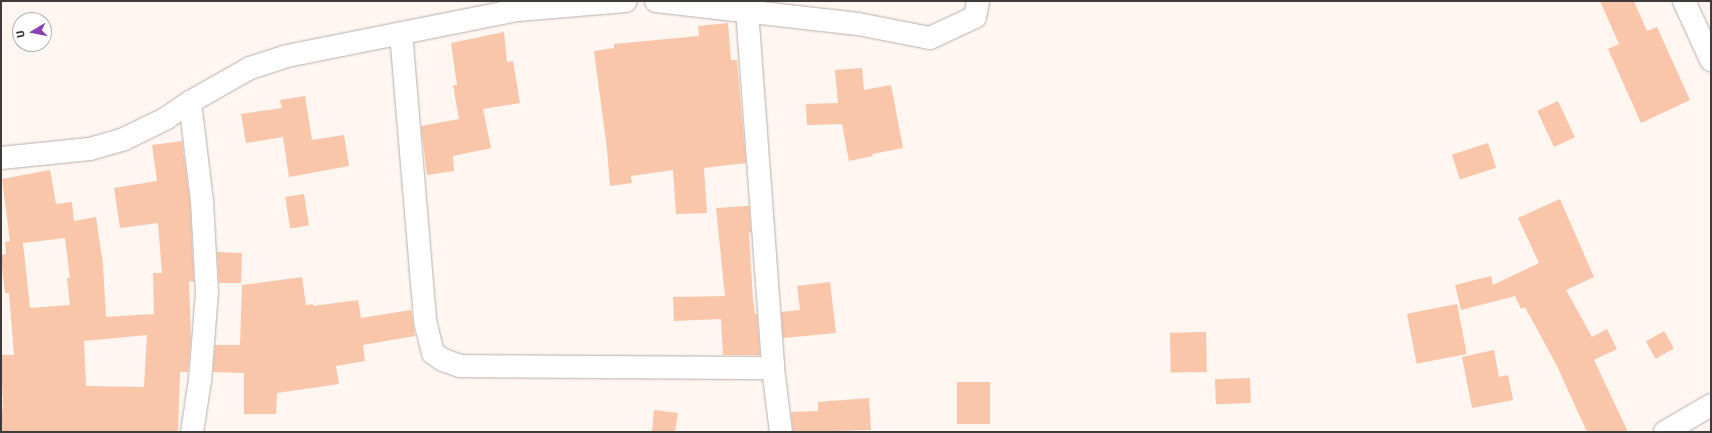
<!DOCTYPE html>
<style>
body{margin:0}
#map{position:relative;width:1712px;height:433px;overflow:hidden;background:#fff6f2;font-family:"Fira Sans",sans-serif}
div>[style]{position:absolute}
.building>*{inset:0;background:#f9c6a9;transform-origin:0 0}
.roads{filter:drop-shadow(0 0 1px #b6afaa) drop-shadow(0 0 1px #b6afaa)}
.minor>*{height:22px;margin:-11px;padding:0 11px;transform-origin:11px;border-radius:11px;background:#fff}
.secondary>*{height:22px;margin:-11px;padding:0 11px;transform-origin:11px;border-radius:11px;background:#fff}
span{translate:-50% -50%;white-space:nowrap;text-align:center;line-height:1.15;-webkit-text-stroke:3.5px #fff;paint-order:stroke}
.frame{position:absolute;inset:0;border:2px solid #3e3b39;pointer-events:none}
.north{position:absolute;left:12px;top:12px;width:40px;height:40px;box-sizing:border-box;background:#fff;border:1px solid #b2b1b0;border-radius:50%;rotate:260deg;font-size:11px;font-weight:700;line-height:16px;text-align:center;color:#3e3b39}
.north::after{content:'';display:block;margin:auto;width:14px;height:18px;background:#893fb1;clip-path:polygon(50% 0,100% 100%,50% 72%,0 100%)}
</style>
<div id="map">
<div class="building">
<div style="clip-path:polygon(1600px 1px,1634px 1px,1647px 31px,1657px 27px,1690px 100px,1641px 123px,1608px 49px,1619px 44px)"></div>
<div style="clip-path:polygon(728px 23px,731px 60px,737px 60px,746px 163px,704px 168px,707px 213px,676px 214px,673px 170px,631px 176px,632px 183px,610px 186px,607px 149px,594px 51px,614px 48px,614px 44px,699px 36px,698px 26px)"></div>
<div style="clip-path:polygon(504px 32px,507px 62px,513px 61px,520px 103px,483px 109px,491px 148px,453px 156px,454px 171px,427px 175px,421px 126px,459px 119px,453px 85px,457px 85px,451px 43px)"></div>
<div style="clip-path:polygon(862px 68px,864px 90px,891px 85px,903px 148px,872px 154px,873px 156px,849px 161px,842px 124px,807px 125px,806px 104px,838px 103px,835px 70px)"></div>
<div style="clip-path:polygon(305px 96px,312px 140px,344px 135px,349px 166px,289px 177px,283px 137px,246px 143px,241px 114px,282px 108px,280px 100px)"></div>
<div style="left:1558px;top:101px;width:40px;height:23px;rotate:65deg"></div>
<div style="clip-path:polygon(evenodd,182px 141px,190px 202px,194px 282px,189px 281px,191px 339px,188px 372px,181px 372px,180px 374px,178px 432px,1px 432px,1px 409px,3px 409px,1px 355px,14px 355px,9px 293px,5px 293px,1px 259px,1px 255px,6px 254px,5px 242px,10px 241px,2px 179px,50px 170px,56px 204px,72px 202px,74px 221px,96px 217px,103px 265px,106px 317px,154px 314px,153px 273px,162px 273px,158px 223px,120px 228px,114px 188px,157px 181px,152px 145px,182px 141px,65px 238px,70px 278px,67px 278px,70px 305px,30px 308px,23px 243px,65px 238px,182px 141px,147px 335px,144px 387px,86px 386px,84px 341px,147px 335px)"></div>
<div style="left:1488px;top:143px;width:26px;height:38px;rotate:72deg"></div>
<div style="left:304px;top:194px;width:32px;height:19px;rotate:81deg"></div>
<div style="clip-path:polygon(1560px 199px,1594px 277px,1566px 290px,1592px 337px,1607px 329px,1617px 349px,1594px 360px,1628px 432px,1587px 432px,1557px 366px,1525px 307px,1521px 309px,1515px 296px,1461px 310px,1455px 285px,1491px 276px,1493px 285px,1539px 263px,1518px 218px)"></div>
<div style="clip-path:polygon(749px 206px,751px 232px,749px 232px,753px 300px,755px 314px,757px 314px,760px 355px,723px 355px,721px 319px,674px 321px,673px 297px,725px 296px,716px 208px)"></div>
<div style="clip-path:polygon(217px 252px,242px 253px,241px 283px,219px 283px)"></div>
<div style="clip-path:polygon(302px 277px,306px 305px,313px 304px,313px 306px,358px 300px,361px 318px,411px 310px,415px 336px,363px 345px,365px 361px,336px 366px,339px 384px,277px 393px,276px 414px,244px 414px,244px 373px,213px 372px,215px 345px,240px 345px,242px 285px)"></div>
<div style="clip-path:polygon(830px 282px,836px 333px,783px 338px,781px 312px,800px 310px,797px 286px)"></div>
<div style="left:1457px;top:304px;width:51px;height:51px;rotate:79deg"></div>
<div style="left:1664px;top:331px;width:20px;height:21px;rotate:60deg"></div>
<div style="left:1206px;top:332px;width:40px;height:36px;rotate:89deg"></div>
<div style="clip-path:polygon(1494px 350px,1499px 377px,1508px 375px,1513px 400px,1472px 408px,1462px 357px)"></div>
<div style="left:1250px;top:378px;width:25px;height:35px;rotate:88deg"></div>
<div style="left:957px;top:382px;width:33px;height:42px"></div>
<div style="clip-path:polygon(869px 398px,871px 430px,793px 432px,791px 412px,818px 411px,818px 402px)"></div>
<div style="clip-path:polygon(654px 410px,678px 413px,675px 432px,652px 432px)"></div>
</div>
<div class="roads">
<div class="minor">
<div style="left:656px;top:1px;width:203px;rotate:6.5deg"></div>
<div style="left:858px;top:24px;width:73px;rotate:11deg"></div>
<div style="left:930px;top:38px;width:50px;rotate:-25deg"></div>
<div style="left:975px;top:17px;width:16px;rotate:-79deg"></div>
<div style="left:747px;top:10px;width:359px;rotate:85.8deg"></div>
<div style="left:773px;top:368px;width:64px;rotate:82.9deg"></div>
<div style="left:401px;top:33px;width:289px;rotate:85.2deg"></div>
<div style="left:425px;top:321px;width:33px;rotate:76deg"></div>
<div style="left:433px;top:353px;width:12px;rotate:35deg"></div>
<div style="left:443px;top:360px;width:18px;rotate:19deg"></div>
<div style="left:460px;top:366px;width:313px;rotate:0.4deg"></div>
<div style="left:190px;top:102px;width:100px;rotate:83.1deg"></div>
<div style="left:202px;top:201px;width:91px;rotate:86.9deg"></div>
<div style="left:207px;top:292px;width:88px;rotate:94.5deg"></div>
<div style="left:200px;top:380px;width:53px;rotate:98.7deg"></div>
<div style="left:1px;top:158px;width:89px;rotate:-5.8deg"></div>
<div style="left:90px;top:149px;width:35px;rotate:-16deg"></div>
<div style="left:124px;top:139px;width:46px;rotate:-26deg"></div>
<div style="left:165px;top:119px;width:30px;rotate:-34deg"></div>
<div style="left:190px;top:102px;width:69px;rotate:-29.5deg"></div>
<div style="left:250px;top:68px;width:39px;rotate:-18deg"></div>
<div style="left:287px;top:56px;width:236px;rotate:-11.3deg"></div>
<div style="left:518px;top:10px;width:108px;rotate:-4.8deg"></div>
<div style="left:1665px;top:432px;width:53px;rotate:-30.4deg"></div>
</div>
<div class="secondary">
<div style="left:1684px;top:1px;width:65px;rotate:65.4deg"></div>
</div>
</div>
<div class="frame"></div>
<div class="north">U</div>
</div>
